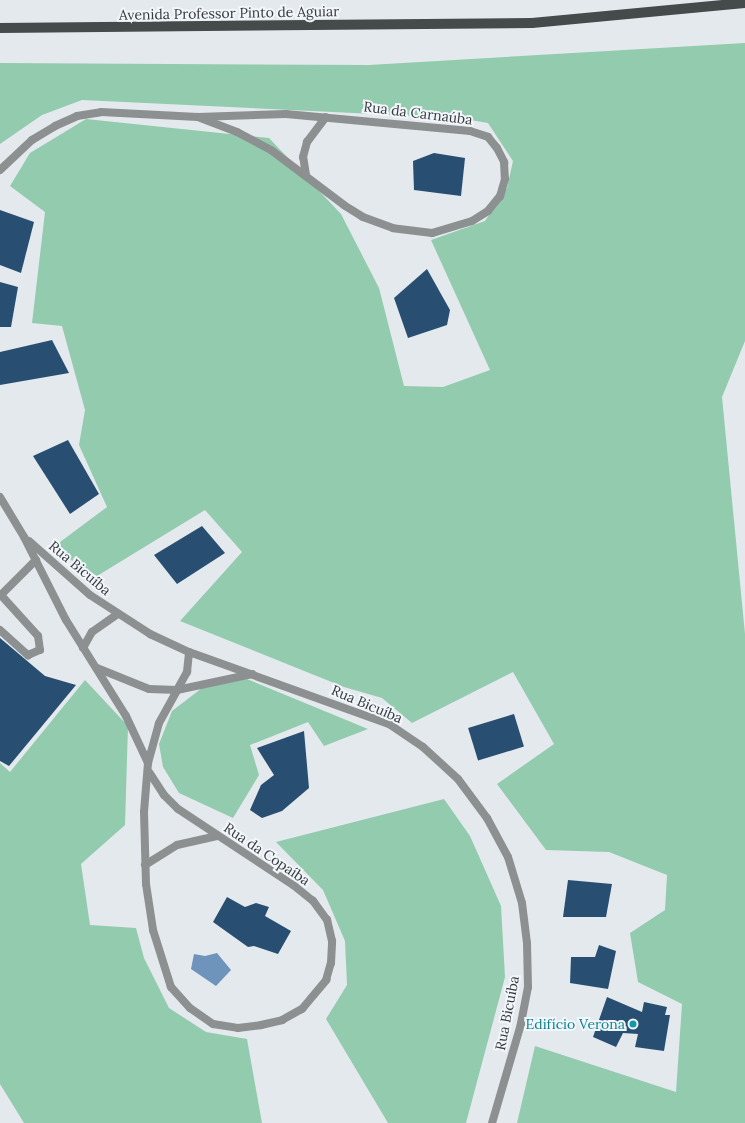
<!DOCTYPE html>
<meta charset="utf-8">
<style>
body{margin:0}
#map{position:relative;width:745px;height:1123px;overflow:hidden;background:#e4e9ed;font-family:Lora,serif}
div>[style]{position:absolute}
.green>*{inset:0;background:#93cbaf}
.water>*{inset:0;background:#6e94bc}
.building>*{inset:0;background:#284f71;transform-origin:0 0}
.service>*{height:8px;margin:-4px;padding:0 4px;transform-origin:4px;border-radius:4px;background:#8d9090}
.minor>*{height:8px;margin:-4px;padding:0 4px;transform-origin:4px;border-radius:4px;background:#8d9090}
.primary>*{height:10px;margin:-5px;padding:0 5px;transform-origin:5px;border-radius:5px;background:#454a4a}
.dots>*{width:11px;height:11px;translate:-50% -50%;box-sizing:border-box;border:2px solid #f1f6fb;border-radius:50%}
span{translate:-50% -50%;white-space:nowrap;text-align:center;line-height:1.15;-webkit-text-stroke:4px #f1f6fb;paint-order:stroke}
.street-label{font-size:14px;color:#37393b}
.culture-label{font-size:14px;color:#0d838f}
.right{translate:-100% -50%;text-align:right}
</style>
<div id="map">
<div class="green">
<div style="clip-path:polygon(745px 43px,745px 341px,722px 397px,745px 634px,745px 1123px,517px 1123px,535px 1046px,676px 1092px,682px 1004px,638px 982px,630px 933px,665px 910px,667px 875px,609px 852px,546px 850px,497px 784px,554px 744px,513px 672px,412px 723px,382px 698px,344px 687px,180px 621px,242px 552px,205px 510px,97px 576px,52px 548px,107px 507px,79px 445px,85px 410px,62px 326px,32px 323px,45px 212px,10px 186px,30px 153px,86px 119px,269px 138px,341px 214px,379px 288px,404px 386px,443px 387px,490px 370px,431px 240px,485px 221px,507px 188px,513px 161px,488px 123px,459px 118px,82px 100px,42px 115px,0 144px,0 63px,369px 65px)"></div>
<div style="clip-path:polygon(247px 679px,368px 729px,324px 746px,308px 722px,250px 745px,259px 775px,233px 818px,179px 793px,163px 767px,159px 744px,172px 711px,202px 688px)"></div>
<div style="clip-path:polygon(85px 680px,128px 726px,125px 825px,81px 864px,90px 925px,136px 928px,144px 958px,169px 1008px,206px 1032px,247px 1039px,262px 1123px,24px 1123px,0 1084px,0 763px,10px 772px)"></div>
<div style="clip-path:polygon(444px 799px,470px 836px,501px 906px,505px 977px,466px 1123px,388px 1123px,326px 1019px,347px 985px,345px 941px,323px 890px,276px 842px)"></div>
</div>
<div class="water">
<div style="clip-path:polygon(217px 953px,231px 970px,216px 986px,191px 969px,194px 954px,205px 956px)"></div>
</div>
<div class="building">
<div style="clip-path:polygon(434px 153px,465px 158px,461px 196px,414px 190px,413px 161px)"></div>
<div style="clip-path:polygon(0 210px,34px 222px,21px 273px,0 265px)"></div>
<div style="clip-path:polygon(427px 269px,450px 310px,447px 325px,408px 338px,394px 298px)"></div>
<div style="clip-path:polygon(0 282px,18px 287px,11px 327px,0 327px)"></div>
<div style="clip-path:polygon(52px 340px,69px 373px,0 385px,0 352px)"></div>
<div style="clip-path:polygon(68px 440px,99px 494px,70px 514px,33px 456px)"></div>
<div style="clip-path:polygon(202px 526px,225px 553px,177px 584px,154px 555px)"></div>
<div style="clip-path:polygon(0 638px,45px 676px,76px 685px,9px 766px,0 761px)"></div>
<div style="left:514px;top:714px;width:34px;height:48px;rotate:73deg"></div>
<div style="clip-path:polygon(304px 731px,309px 788px,282px 811px,262px 818px,250px 810px,261px 785px,274px 775px,257px 748px)"></div>
<div style="clip-path:polygon(568px 880px,612px 884px,606px 917px,563px 917px)"></div>
<div style="clip-path:polygon(227px 897px,245px 907px,256px 903px,269px 907px,265px 916px,291px 931px,278px 954px,254px 946px,248px 947px,213px 922px)"></div>
<div style="clip-path:polygon(599px 945px,616px 951px,608px 989px,570px 983px,571px 957px,595px 957px)"></div>
<div style="clip-path:polygon(607px 997px,642px 1012px,644px 1002px,667px 1007px,665px 1015px,670px 1015px,664px 1051px,635px 1047px,638px 1034px,623px 1033px,616px 1047px,593px 1037px)"></div>
</div>
<div class="service">
<div style="left:0;top:596px;width:51px;rotate:-45deg"></div>
<div style="left:0;top:630px;width:38px;rotate:42deg"></div>
<div style="left:28px;top:655px;width:13px;rotate:-23deg"></div>
<div style="left:40px;top:650px;width:14px;rotate:-98deg"></div>
<div style="left:38px;top:636px;width:55px;rotate:-132.1deg"></div>
</div>
<div class="minor">
<div style="left:0;top:170px;width:44px;rotate:-43.2deg"></div>
<div style="left:32px;top:140px;width:27px;rotate:-31deg"></div>
<div style="left:55px;top:126px;width:24px;rotate:-24deg"></div>
<div style="left:77px;top:116px;width:24px;rotate:-9deg"></div>
<div style="left:101px;top:112px;width:97px;rotate:3deg"></div>
<div style="left:198px;top:117px;width:88px;rotate:-2deg"></div>
<div style="left:286px;top:114px;width:185px;rotate:5.3deg"></div>
<div style="left:470px;top:131px;width:19px;rotate:18deg"></div>
<div style="left:488px;top:137px;width:14px;rotate:51deg"></div>
<div style="left:497px;top:148px;width:16px;rotate:63deg"></div>
<div style="left:504px;top:162px;width:17px;rotate:87deg"></div>
<div style="left:505px;top:179px;width:18px;rotate:106deg"></div>
<div style="left:500px;top:196px;width:19px;rotate:129deg"></div>
<div style="left:488px;top:211px;width:19px;rotate:148deg"></div>
<div style="left:472px;top:221px;width:42px;rotate:163.3deg"></div>
<div style="left:432px;top:233px;width:39px;rotate:-173deg"></div>
<div style="left:393px;top:228px;width:32px;rotate:-160deg"></div>
<div style="left:363px;top:217px;width:22px;rotate:-148deg"></div>
<div style="left:344px;top:205px;width:91px;rotate:-143deg"></div>
<div style="left:271px;top:150px;width:38px;rotate:-152deg"></div>
<div style="left:237px;top:132px;width:42px;rotate:-159deg"></div>
<div style="left:306px;top:175px;width:18px;rotate:-99deg"></div>
<div style="left:303px;top:157px;width:16px;rotate:-75deg"></div>
<div style="left:307px;top:142px;width:31px;rotate:-53deg"></div>
<div style="left:0;top:497px;width:47px;rotate:59deg"></div>
<div style="left:24px;top:537px;width:93px;rotate:63.2deg"></div>
<div style="left:66px;top:620px;width:113px;rotate:58deg"></div>
<div style="left:126px;top:716px;width:52px;rotate:64.9deg"></div>
<div style="left:148px;top:763px;width:49px;rotate:94.7deg"></div>
<div style="left:144px;top:812px;width:72px;rotate:88.4deg"></div>
<div style="left:146px;top:884px;width:47px;rotate:81.3deg"></div>
<div style="left:153px;top:930px;width:60px;rotate:72.5deg"></div>
<div style="left:171px;top:987px;width:28px;rotate:48deg"></div>
<div style="left:190px;top:1008px;width:28px;rotate:35deg"></div>
<div style="left:213px;top:1024px;width:25px;rotate:9deg"></div>
<div style="left:238px;top:1028px;width:23px;rotate:-7deg"></div>
<div style="left:261px;top:1025px;width:22px;rotate:-13deg"></div>
<div style="left:282px;top:1020px;width:23px;rotate:-29deg"></div>
<div style="left:302px;top:1009px;width:38px;rotate:-50deg"></div>
<div style="left:326px;top:980px;width:18px;rotate:-74deg"></div>
<div style="left:331px;top:963px;width:22px;rotate:-87deg"></div>
<div style="left:332px;top:941px;width:22px;rotate:-103deg"></div>
<div style="left:327px;top:920px;width:24px;rotate:-126deg"></div>
<div style="left:313px;top:901px;width:26px;rotate:-141deg"></div>
<div style="left:293px;top:885px;width:138px;rotate:-146.5deg"></div>
<div style="left:178px;top:809px;width:20px;rotate:-135deg"></div>
<div style="left:164px;top:795px;width:27px;rotate:-123deg"></div>
<div style="left:29px;top:541px;width:81px;rotate:41.5deg"></div>
<div style="left:90px;top:595px;width:72px;rotate:33deg"></div>
<div style="left:150px;top:634px;width:43px;rotate:24.8deg"></div>
<div style="left:189px;top:652px;width:213px;rotate:19.8deg"></div>
<div style="left:389px;top:724px;width:41px;rotate:34.1deg"></div>
<div style="left:423px;top:747px;width:47px;rotate:42.4deg"></div>
<div style="left:458px;top:779px;width:49px;rotate:53.4deg"></div>
<div style="left:487px;top:818px;width:44px;rotate:61.7deg"></div>
<div style="left:508px;top:857px;width:48px;rotate:73.1deg"></div>
<div style="left:522px;top:903px;width:40px;rotate:82.9deg"></div>
<div style="left:527px;top:943px;width:44px;rotate:88.7deg"></div>
<div style="left:528px;top:987px;width:38px;rotate:101deg"></div>
<div style="left:521px;top:1024px;width:103px;rotate:106.3deg"></div>
<div style="left:83px;top:648px;width:18px;rotate:-61deg"></div>
<div style="left:92px;top:632px;width:32px;rotate:-35deg"></div>
<div style="left:97px;top:668px;width:56px;rotate:22deg"></div>
<div style="left:149px;top:689px;width:28px;rotate:2deg"></div>
<div style="left:177px;top:690px;width:21px;rotate:-61deg"></div>
<div style="left:187px;top:672px;width:20px;rotate:-84deg"></div>
<div style="left:148px;top:763px;width:41px;rotate:-74.6deg"></div>
<div style="left:159px;top:723px;width:38px;rotate:-61deg"></div>
<div style="left:177px;top:690px;width:77px;rotate:-12deg"></div>
<div style="left:145px;top:865px;width:38px;rotate:-32deg"></div>
<div style="left:177px;top:845px;width:41px;rotate:-12.7deg"></div>
</div>
<div class="primary">
<div style="left:0;top:28px;width:532px;rotate:-0.54deg"></div>
<div style="left:532px;top:23px;width:214px;rotate:-5.4deg"></div>
</div>
<div class="dots">
<div style="left:633px;top:1024px;background:#0f9aa8"></div>
</div>
<div class="street-label">
<span style="left:229px;top:13px;rotate:-1deg">Avenida Professor Pinto de Aguiar</span>
<span style="left:418px;top:113px;rotate:7deg">Rua da Carnaúba</span>
<span style="left:80px;top:568px;rotate:40deg">Rua Bicuíba</span>
<span style="left:367px;top:704px;rotate:23deg">Rua Bicuíba</span>
<span style="left:267px;top:854px;rotate:34deg">Rua da Copaíba</span>
<span style="left:507px;top:1013px;rotate:-79deg">Rua Bicuíba</span>
</div>
<div class="culture-label">
<span class="right" style="left:625px;top:1024px">Edifício Verona</span>
</div>
</div>
